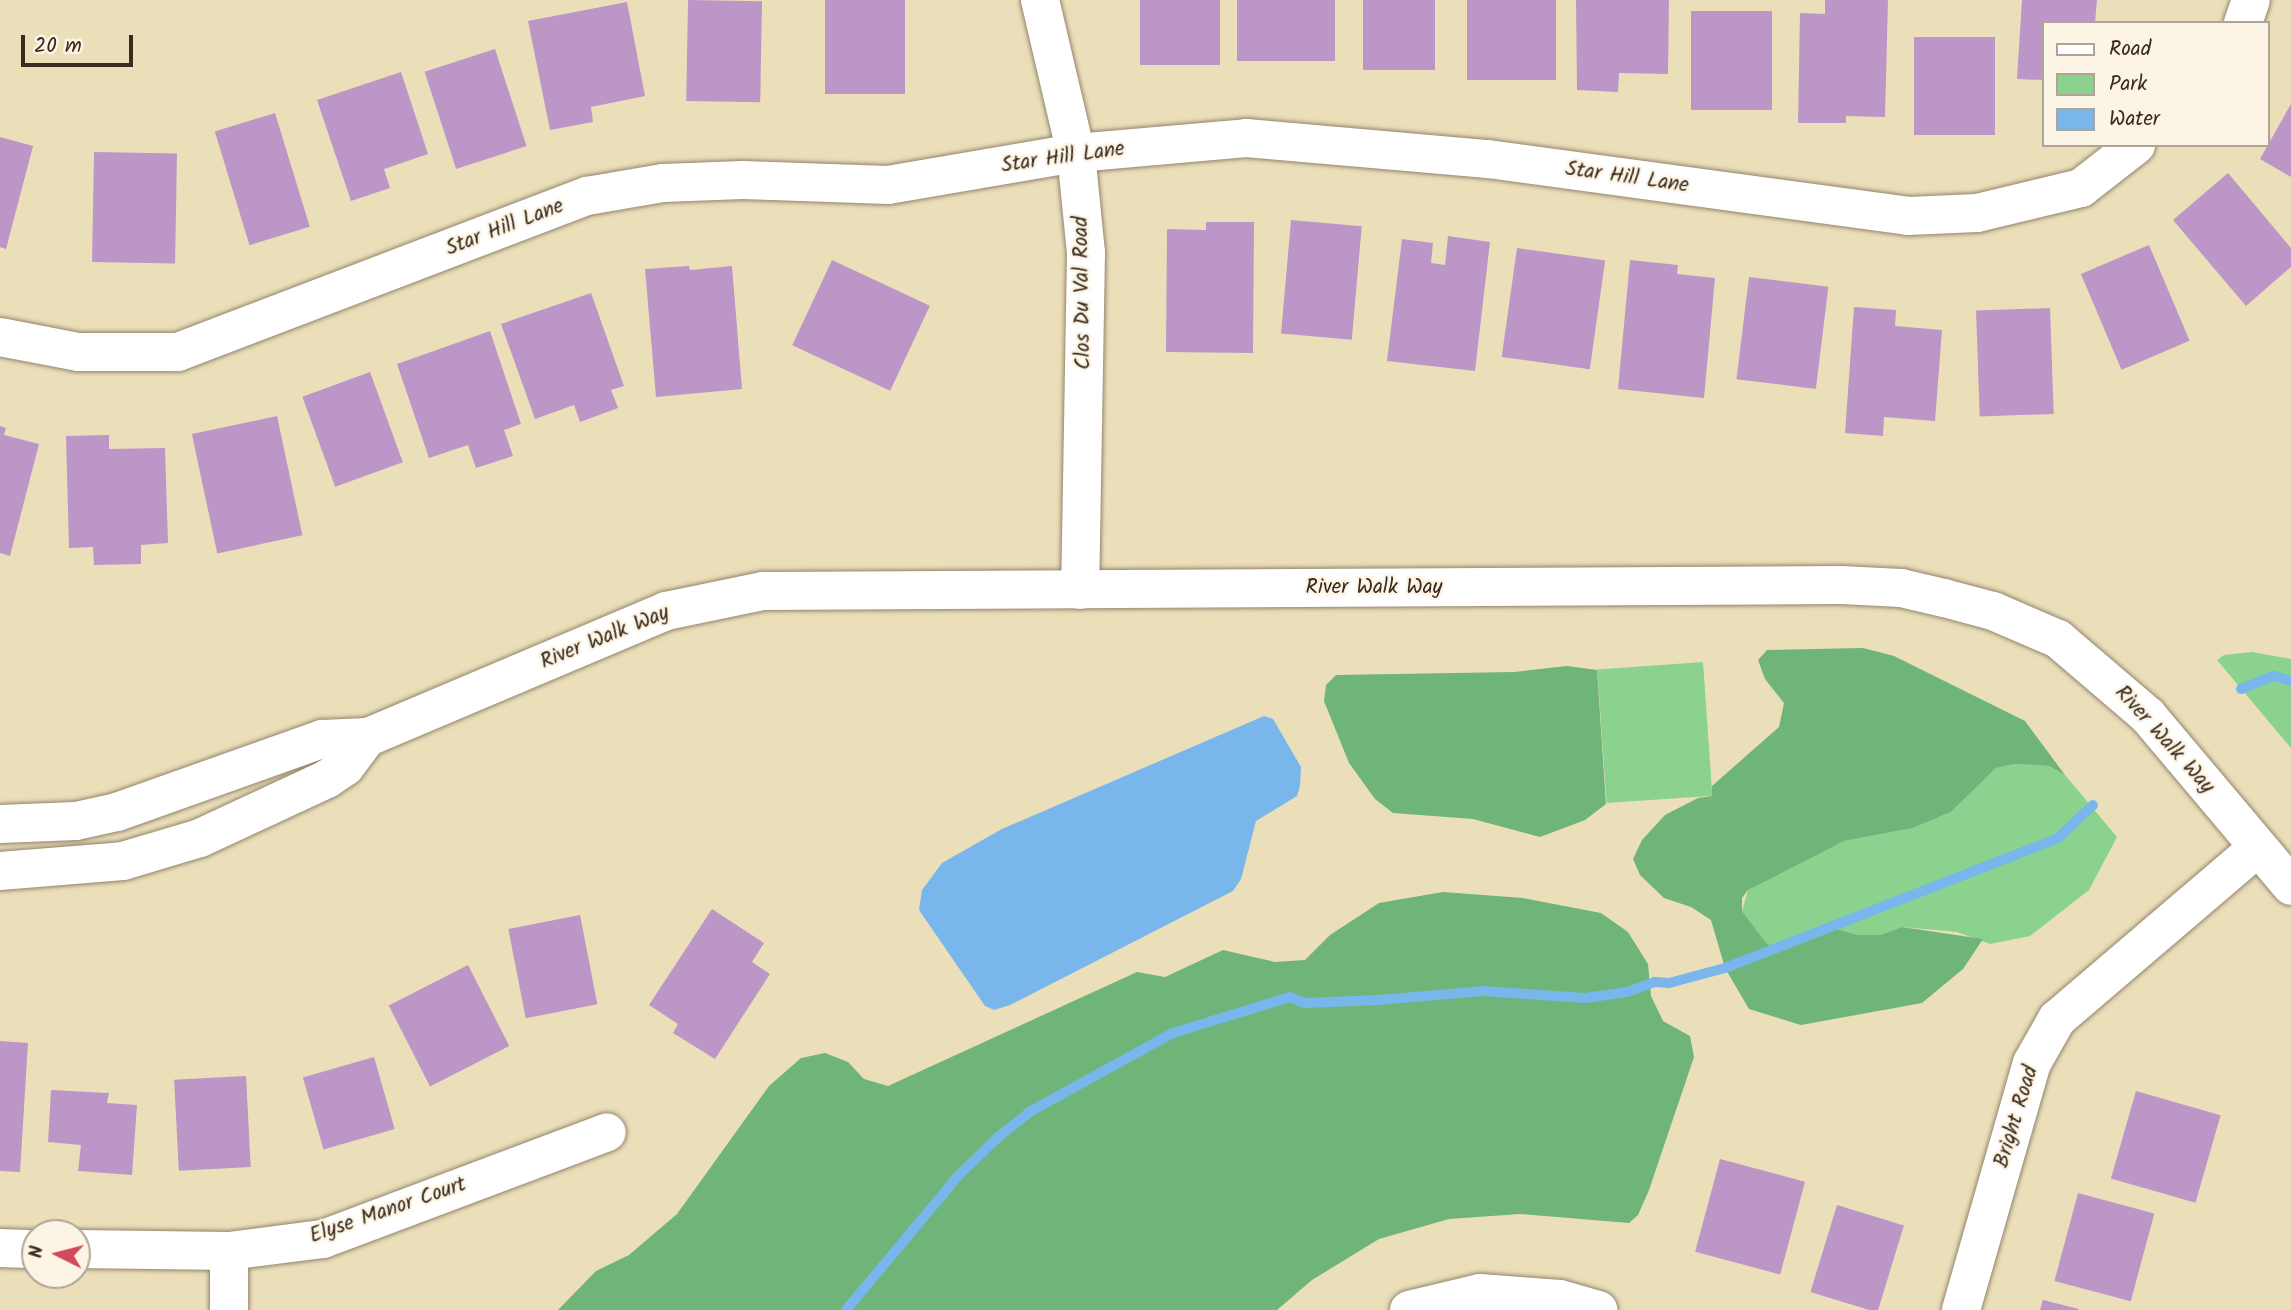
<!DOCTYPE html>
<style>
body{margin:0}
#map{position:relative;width:2291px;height:1310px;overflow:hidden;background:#ebdfba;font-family:Kalam,sans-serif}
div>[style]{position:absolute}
.green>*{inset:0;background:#8ad28e;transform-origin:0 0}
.forest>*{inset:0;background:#6fb479}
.water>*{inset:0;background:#79b6ec}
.stream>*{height:10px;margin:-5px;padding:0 5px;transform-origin:5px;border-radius:5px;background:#79b6ec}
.building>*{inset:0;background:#bc96c7;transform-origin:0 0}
.roads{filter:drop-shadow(0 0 2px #93846c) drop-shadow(0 0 2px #93846c)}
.minor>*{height:38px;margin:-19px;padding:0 19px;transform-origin:19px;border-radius:19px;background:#fff}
span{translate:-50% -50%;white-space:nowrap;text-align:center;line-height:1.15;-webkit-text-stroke:5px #fcf5e5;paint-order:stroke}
.street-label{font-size:21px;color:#3b2a1e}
.legend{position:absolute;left:2042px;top:21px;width:228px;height:126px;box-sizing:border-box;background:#fcf5e5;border:2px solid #afa495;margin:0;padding:9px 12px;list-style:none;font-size:21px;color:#3b2a1e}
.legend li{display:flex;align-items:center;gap:14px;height:35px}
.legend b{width:35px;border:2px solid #afa495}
.north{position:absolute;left:21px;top:1219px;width:70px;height:70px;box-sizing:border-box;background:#fcf5e5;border:2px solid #afa495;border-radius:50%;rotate:276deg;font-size:19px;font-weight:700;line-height:28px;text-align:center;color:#3b2a1e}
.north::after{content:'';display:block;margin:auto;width:24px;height:32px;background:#d1495b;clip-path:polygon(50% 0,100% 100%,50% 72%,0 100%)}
.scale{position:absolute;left:21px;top:35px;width:112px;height:32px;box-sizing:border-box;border:4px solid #3b2a1e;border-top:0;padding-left:9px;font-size:21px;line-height:24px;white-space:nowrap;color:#3b2a1e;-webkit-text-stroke:5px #fcf5e5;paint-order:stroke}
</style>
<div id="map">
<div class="green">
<div style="clip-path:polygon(2252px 652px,2291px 659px,2291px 748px,2217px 660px,2224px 655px)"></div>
<div style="left:1703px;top:662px;width:134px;height:106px;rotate:86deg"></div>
<div style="clip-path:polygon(2015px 764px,2049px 766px,2065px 775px,2117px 837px,2089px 890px,2030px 936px,1990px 944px,1957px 932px,1902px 927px,1880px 935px,1858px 935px,1833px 928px,1777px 949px,1766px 944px,1742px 911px,1748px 890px,1782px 871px,1844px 841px,1913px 828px,1951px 812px,1996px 768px)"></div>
</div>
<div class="forest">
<div style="clip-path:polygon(1863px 648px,1894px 656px,2025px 721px,2065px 775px,2049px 766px,2015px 764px,1996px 768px,1951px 812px,1913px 828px,1844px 841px,1748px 890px,1742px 898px,1742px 911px,1766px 943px,1777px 949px,1833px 928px,1858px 935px,1880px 935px,1902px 927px,1983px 939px,1963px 969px,1922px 1003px,1801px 1025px,1749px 1009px,1725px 968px,1711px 920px,1691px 907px,1664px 898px,1640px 875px,1633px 859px,1642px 840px,1665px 815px,1698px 798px,1712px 796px,1712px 786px,1779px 727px,1784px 703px,1765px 679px,1758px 660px,1767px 650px)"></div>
<div style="clip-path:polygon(1567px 666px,1597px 670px,1606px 804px,1585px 820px,1540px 837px,1473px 819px,1393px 813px,1375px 799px,1349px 763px,1324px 701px,1326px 685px,1336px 675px,1514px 672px)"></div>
<div style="clip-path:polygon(1443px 892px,1523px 898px,1601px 913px,1628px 932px,1648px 964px,1651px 996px,1663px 1021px,1690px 1036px,1694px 1057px,1649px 1190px,1638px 1215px,1629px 1223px,1520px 1214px,1449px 1219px,1379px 1239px,1312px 1280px,1277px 1310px,558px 1310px,596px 1271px,629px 1255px,677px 1214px,769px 1086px,801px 1058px,825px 1053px,848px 1062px,864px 1079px,888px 1086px,1137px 972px,1165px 977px,1223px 950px,1275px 962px,1305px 960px,1330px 935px,1379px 903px)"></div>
</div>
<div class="water">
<div style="clip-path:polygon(1264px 716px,1273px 719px,1301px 767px,1300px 786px,1297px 796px,1256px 821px,1241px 879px,1233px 891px,1010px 1005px,994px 1010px,985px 1006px,919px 910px,922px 890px,942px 863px,1002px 829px)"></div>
</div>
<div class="stream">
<div style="left:2241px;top:689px;width:35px;rotate:-22deg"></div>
<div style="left:2274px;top:676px;width:18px;rotate:16deg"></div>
<div style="left:846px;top:1310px;width:176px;rotate:-50.1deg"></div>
<div style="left:959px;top:1175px;width:53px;rotate:-44.2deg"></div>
<div style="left:997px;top:1138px;width:43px;rotate:-38.5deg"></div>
<div style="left:1031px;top:1111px;width:162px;rotate:-28.8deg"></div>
<div style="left:1173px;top:1033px;width:122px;rotate:-17.1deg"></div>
<div style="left:1290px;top:997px;width:16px;rotate:22deg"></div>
<div style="left:1305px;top:1003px;width:74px;rotate:-2.3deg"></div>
<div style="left:1379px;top:1000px;width:104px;rotate:-4.9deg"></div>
<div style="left:1483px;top:991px;width:102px;rotate:3.9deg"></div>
<div style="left:1585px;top:998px;width:42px;rotate:-8.1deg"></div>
<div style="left:1627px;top:992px;width:30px;rotate:-20deg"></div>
<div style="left:1655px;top:982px;width:14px;rotate:4deg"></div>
<div style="left:1669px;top:983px;width:58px;rotate:-15deg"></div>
<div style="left:1725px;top:968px;width:357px;rotate:-21.3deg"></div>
<div style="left:2058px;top:838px;width:48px;rotate:-43.3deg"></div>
</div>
<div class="building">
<div style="left:688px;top:0;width:74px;height:101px;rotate:1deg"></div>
<div style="left:825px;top:0;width:80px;height:94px"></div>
<div style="left:1140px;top:0;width:80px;height:65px"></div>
<div style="left:1237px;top:0;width:98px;height:61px"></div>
<div style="left:1363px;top:0;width:72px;height:70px"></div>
<div style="left:1467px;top:0;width:89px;height:80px"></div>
<div style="clip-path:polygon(1576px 0,1669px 0,1668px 74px,1619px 73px,1618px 92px,1577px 90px)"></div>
<div style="clip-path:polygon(1825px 0,1888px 0,1885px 117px,1846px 116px,1846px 123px,1798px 123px,1800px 13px,1825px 14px)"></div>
<div style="clip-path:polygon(2022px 0,2097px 0,2095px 23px,2044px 23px,2044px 80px,2017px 79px)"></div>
<div style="clip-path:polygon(627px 2px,645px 96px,591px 107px,593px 122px,550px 130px,528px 21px)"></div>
<div style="left:1691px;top:11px;width:81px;height:99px"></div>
<div style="left:1914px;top:37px;width:81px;height:98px"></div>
<div style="left:495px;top:49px;width:102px;height:74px;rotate:72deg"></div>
<div style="clip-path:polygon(401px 72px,428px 154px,384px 169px,390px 188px,351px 201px,317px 100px)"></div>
<div style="clip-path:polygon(2291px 104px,2291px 177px,2260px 159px)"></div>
<div style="left:275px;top:113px;width:119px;height:63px;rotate:73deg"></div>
<div style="clip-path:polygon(0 137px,33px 146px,6px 249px,0 247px)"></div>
<div style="left:94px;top:152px;width:83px;height:110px;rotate:1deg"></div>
<div style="clip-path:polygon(2228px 173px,2291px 248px,2291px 267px,2246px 306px,2173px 220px)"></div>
<div style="left:1291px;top:220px;width:71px;height:114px;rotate:5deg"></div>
<div style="clip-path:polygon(1206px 222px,1254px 222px,1253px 353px,1166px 352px,1167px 229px,1206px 230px)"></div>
<div style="clip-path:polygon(1448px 236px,1490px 242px,1475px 371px,1387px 361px,1402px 239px,1433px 243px,1431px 263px,1445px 265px)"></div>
<div style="left:2149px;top:245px;width:104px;height:74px;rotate:67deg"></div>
<div style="left:1517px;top:248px;width:89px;height:110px;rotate:8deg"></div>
<div style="left:832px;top:260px;width:108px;height:94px;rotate:25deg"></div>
<div style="clip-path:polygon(1630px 260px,1678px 265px,1677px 274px,1715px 278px,1704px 398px,1618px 389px)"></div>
<div style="clip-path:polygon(689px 266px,690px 270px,732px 266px,742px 389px,656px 397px,645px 269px)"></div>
<div style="left:1749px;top:277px;width:80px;height:103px;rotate:7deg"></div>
<div style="clip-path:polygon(591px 293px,624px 386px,611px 390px,618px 408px,580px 422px,574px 405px,535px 419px,501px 324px)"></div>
<div style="clip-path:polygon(1854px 307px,1896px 310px,1895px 326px,1942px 330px,1935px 421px,1884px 417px,1883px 436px,1845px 433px)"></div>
<div style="left:2050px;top:308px;width:106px;height:74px;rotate:88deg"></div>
<div style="clip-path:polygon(490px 331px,521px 424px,504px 430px,513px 456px,476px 468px,468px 445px,429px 458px,397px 364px)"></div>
<div style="left:370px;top:372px;width:96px;height:72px;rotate:70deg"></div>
<div style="left:277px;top:416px;width:122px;height:87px;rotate:78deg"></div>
<div style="clip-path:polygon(0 426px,6px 428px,4px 435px,39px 444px,10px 556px,0 553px)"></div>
<div style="clip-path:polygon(109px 435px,109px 449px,165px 448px,168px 543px,141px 545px,141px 564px,94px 565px,93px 547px,69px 548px,66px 436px)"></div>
<div style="clip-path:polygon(712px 909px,764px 943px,752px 962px,770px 974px,715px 1059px,673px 1033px,678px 1024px,649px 1005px)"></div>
<div style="left:580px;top:915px;width:91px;height:73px;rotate:79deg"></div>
<div style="left:468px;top:965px;width:91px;height:89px;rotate:63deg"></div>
<div style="clip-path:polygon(0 1041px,28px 1043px,20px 1172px,0 1171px)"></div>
<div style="left:374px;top:1057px;width:75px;height:74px;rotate:74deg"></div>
<div style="left:246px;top:1076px;width:91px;height:72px;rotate:87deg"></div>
<div style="clip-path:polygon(51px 1090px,109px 1093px,107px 1103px,137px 1105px,132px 1175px,78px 1171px,81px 1145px,48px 1142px)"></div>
<div style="left:2136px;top:1091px;width:88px;height:91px;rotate:16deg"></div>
<div style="left:1720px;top:1159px;width:88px;height:96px;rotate:15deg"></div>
<div style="left:2078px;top:1193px;width:79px;height:91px;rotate:15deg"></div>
<div style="left:1837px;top:1205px;width:70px;height:91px;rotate:17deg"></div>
<div style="clip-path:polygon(2043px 1300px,2079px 1309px,2078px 1310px,2040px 1310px)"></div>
</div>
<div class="roads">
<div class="minor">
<div style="left:1040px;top:0;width:157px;rotate:76.8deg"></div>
<div style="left:1076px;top:153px;width:100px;rotate:84.3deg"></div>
<div style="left:1086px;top:253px;width:337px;rotate:91deg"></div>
<div style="left:2243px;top:23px;width:24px;rotate:-71deg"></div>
<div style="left:0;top:337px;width:79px;rotate:10.9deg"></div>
<div style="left:78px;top:352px;width:100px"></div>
<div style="left:178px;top:352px;width:438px;rotate:-20.9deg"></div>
<div style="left:587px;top:196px;width:77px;rotate:-9.7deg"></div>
<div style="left:663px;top:183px;width:80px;rotate:-2.1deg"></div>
<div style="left:743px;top:180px;width:145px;rotate:2deg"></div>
<div style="left:888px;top:185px;width:191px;rotate:-9.7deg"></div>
<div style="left:1076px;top:153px;width:171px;rotate:-5deg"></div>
<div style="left:1246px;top:138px;width:243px;rotate:5deg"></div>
<div style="left:1488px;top:159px;width:424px;rotate:7.7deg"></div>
<div style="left:1908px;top:216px;width:69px;rotate:-2.5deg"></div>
<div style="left:1977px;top:213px;width:107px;rotate:-13.5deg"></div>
<div style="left:2081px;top:188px;width:70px;rotate:-38deg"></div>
<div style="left:0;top:824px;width:76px;rotate:-2.3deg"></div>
<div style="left:76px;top:821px;width:42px;rotate:-12.4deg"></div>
<div style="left:117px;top:812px;width:218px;rotate:-19.6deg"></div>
<div style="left:322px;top:739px;width:46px;rotate:-2.5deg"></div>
<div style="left:368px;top:737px;width:324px;rotate:-22.9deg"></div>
<div style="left:666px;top:611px;width:99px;rotate:-11.7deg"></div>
<div style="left:763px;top:591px;width:1078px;rotate:-0.32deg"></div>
<div style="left:1841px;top:585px;width:60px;rotate:2.9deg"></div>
<div style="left:1901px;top:588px;width:44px;rotate:13.1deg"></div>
<div style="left:1944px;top:598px;width:51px;rotate:14.9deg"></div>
<div style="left:1993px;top:611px;width:71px;rotate:23.3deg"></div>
<div style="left:2058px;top:639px;width:118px;rotate:40.5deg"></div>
<div style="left:2148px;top:716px;width:222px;rotate:49.9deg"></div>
<div style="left:0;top:871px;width:123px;rotate:-4.6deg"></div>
<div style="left:123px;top:861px;width:80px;rotate:-16.6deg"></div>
<div style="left:200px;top:838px;width:140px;rotate:-24.9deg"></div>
<div style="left:327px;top:779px;width:22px;rotate:-34deg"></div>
<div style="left:345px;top:767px;width:38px;rotate:-53deg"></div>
<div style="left:0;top:1248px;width:35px;rotate:2deg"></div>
<div style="left:77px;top:1249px;width:152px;rotate:0.8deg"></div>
<div style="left:229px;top:1251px;width:95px;rotate:-7.3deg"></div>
<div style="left:323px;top:1239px;width:303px;rotate:-20.6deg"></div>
<div style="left:229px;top:1251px;width:59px;rotate:90deg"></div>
<div style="left:1409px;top:1310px;width:73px;rotate:-13.5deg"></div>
<div style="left:1480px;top:1293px;width:80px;rotate:4.3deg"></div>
<div style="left:1560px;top:1299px;width:40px;rotate:16deg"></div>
<div style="left:1961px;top:1310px;width:257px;rotate:-74deg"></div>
<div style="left:2032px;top:1063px;width:51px;rotate:-60.4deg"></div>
<div style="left:2057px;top:1019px;width:263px;rotate:-40.5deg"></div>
</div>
</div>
<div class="street-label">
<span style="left:1063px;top:158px;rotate:-8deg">Star Hill Lane</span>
<span style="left:1627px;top:178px;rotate:8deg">Star Hill Lane</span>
<span style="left:505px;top:228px;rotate:-21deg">Star Hill Lane</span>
<span style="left:1083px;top:293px;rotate:-91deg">Clos Du Val Road</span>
<span style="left:1374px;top:588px">River Walk Way</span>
<span style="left:605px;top:638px;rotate:-22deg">River Walk Way</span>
<span style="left:2164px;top:740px;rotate:48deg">River Walk Way</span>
<span style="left:2017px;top:1117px;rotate:-73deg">Bright Road</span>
<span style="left:388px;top:1211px;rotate:-19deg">Elyse Manor Court</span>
</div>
<ul class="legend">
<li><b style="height:9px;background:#fff"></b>Road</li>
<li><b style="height:19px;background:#8ad28e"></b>Park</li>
<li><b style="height:19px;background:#79b6ec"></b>Water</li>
</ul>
<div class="north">N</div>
<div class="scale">20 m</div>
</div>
